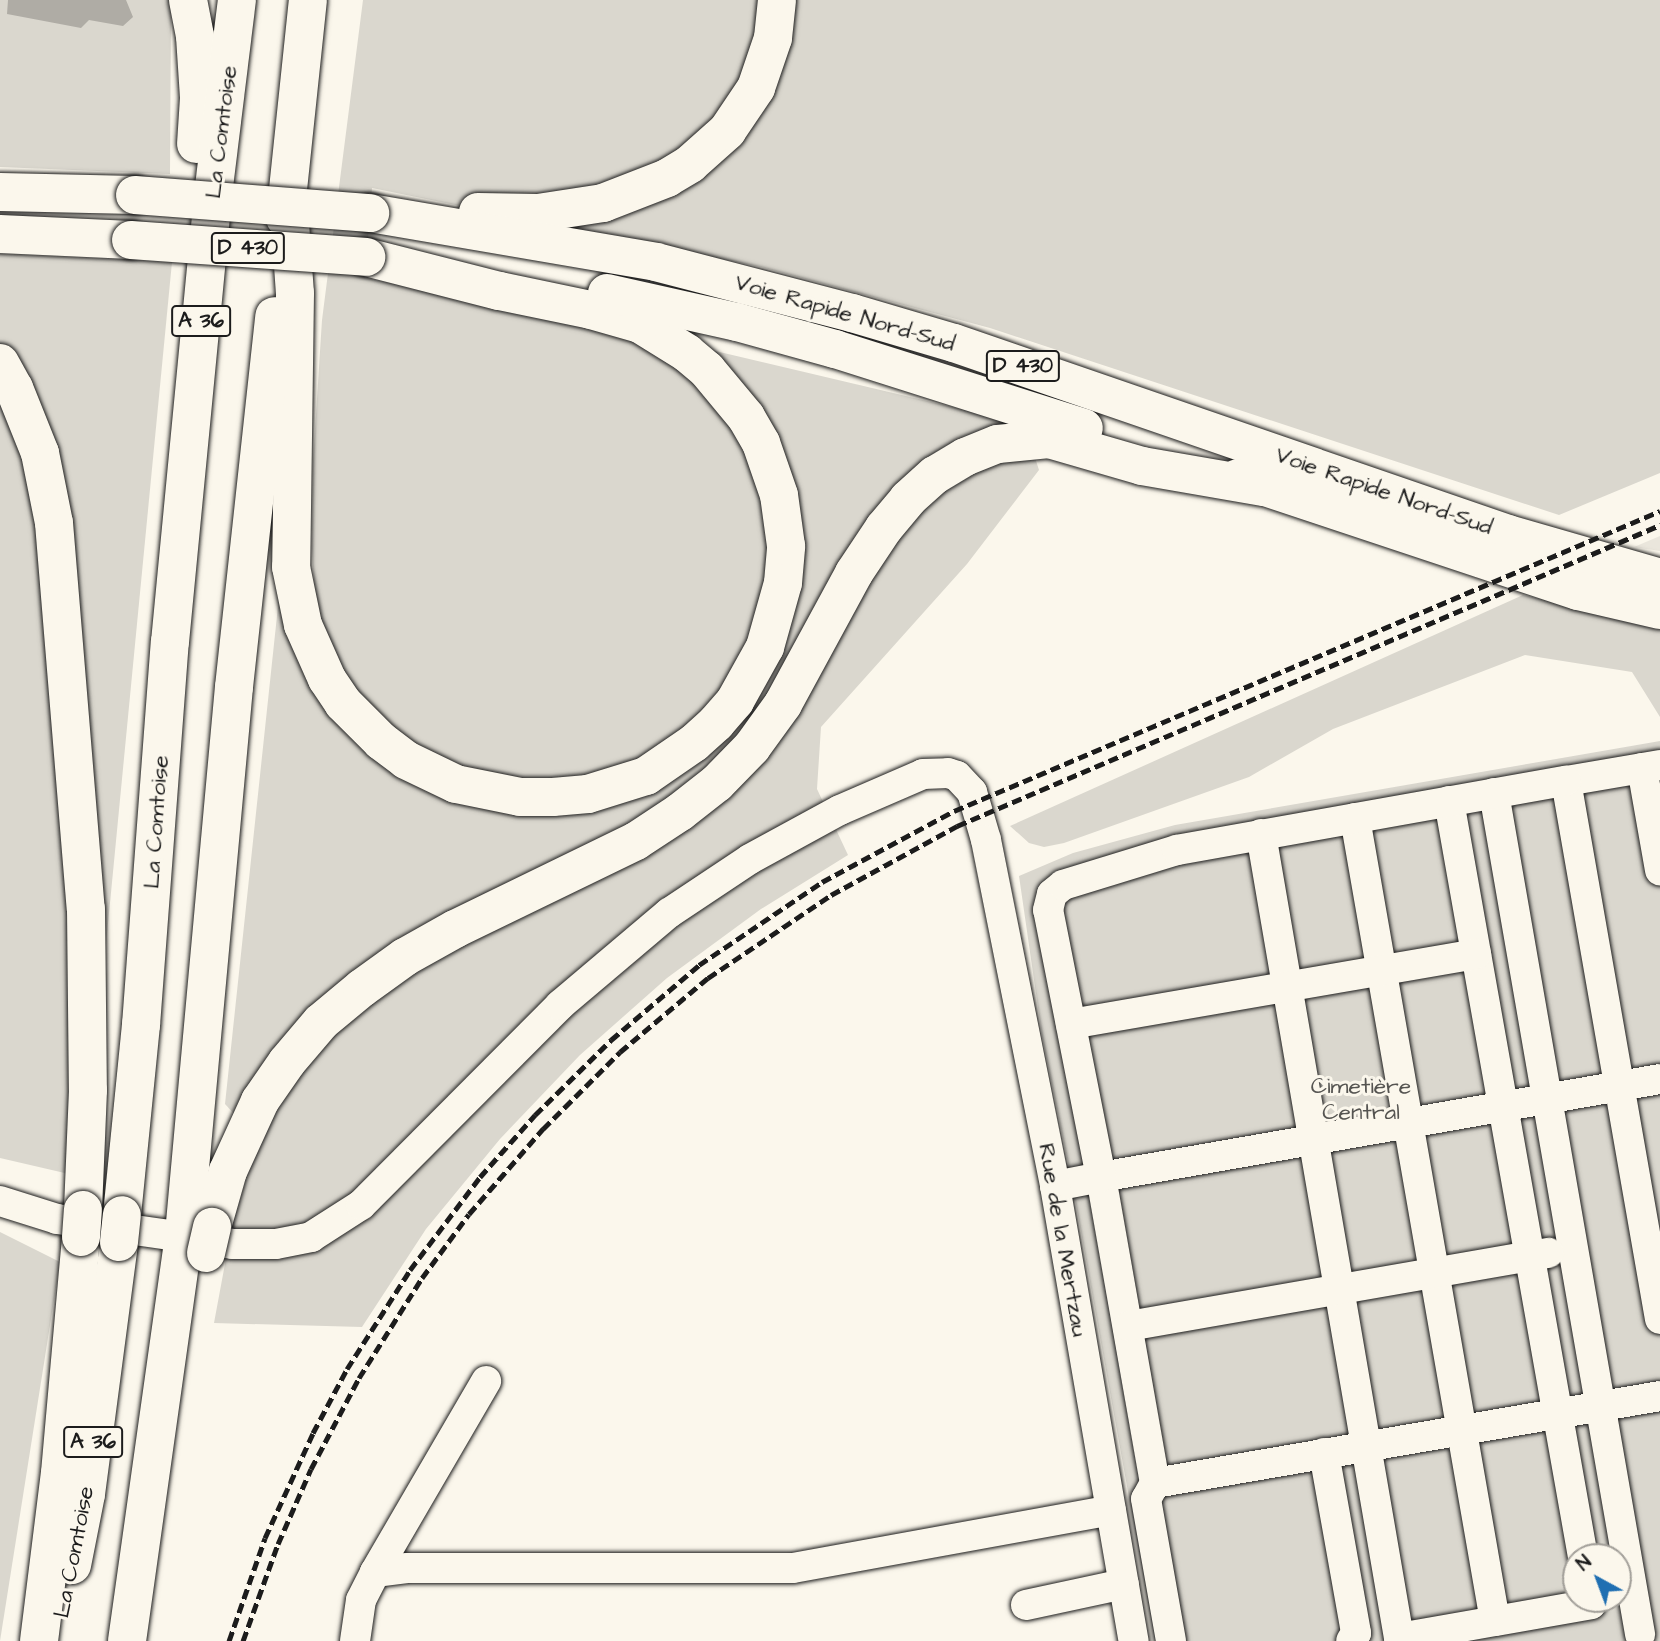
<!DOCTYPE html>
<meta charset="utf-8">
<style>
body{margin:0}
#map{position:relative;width:1660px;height:1641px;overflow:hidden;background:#fbf7ec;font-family:"Architects Daughter",sans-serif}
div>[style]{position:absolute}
.built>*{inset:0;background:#eae6dc}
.green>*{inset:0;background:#dad7ce}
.water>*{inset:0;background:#afaca5}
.roads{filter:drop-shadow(0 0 2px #1c1c1c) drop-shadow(0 0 2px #1c1c1c)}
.minor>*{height:30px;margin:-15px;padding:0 15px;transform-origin:15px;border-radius:15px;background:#fbf7ec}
.highway>*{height:38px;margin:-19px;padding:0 19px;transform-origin:19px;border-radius:19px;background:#fbf7ec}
.rail>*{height:5px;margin-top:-2.5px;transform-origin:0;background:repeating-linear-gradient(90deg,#1c1c1c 0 10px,transparent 0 15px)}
.bridges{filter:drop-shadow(0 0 2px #1c1c1c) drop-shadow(0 0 2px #1c1c1c)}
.highway-bridge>*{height:38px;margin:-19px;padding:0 19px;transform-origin:19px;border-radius:19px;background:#fbf7ec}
span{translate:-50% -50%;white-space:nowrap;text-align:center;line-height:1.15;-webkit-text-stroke:6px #fbf7ec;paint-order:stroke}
.shield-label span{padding:2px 5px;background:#fbf7ec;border:2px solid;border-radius:5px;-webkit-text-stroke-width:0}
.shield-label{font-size:21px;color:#1c1c1c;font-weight:700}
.street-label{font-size:23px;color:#1c1c1c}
.park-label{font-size:23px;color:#555451}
.north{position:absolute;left:1562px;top:1543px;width:70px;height:70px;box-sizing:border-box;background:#fbf7ec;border:2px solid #a29f99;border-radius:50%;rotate:319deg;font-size:19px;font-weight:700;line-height:28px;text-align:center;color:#1c1c1c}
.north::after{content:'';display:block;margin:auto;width:24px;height:32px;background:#1f6fb2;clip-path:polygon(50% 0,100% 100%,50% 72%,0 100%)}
</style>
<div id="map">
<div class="built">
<div style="clip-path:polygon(1660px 536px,1660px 551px,1634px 547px)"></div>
</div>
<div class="green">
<div style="clip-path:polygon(0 0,201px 0,171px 6px,170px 174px,0 167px)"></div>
<div style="clip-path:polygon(363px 0,1660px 0,1660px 473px,1559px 515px,990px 328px,761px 267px,372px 188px,365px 278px,580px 319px,1024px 424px,1039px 470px,967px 564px,821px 727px,817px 789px,848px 855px,761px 909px,667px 978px,580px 1055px,500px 1139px,426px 1229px,362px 1327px,214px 1323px,232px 1226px,258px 1140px,225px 1104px,279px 597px,315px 601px,312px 549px,313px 462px,322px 320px)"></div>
<div style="clip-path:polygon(0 254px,172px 262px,101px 996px,69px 1174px,0 1158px)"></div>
<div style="clip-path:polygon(1523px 595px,1660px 626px,1660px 717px,1632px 672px,1525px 655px,1333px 729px,1249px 777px,1064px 843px,1044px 847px,1029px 843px,1010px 826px)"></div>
<div style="clip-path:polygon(evenodd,1660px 741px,1660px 1641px,1155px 1641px,1072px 1182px,1042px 1035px,1019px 876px,1073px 853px,1175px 825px,1660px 741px,1576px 1557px,1618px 1557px,1618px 1599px,1576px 1599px,1576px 1557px)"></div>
<div style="clip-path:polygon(0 1232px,60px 1262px,0 1641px)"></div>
</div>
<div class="water">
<div style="clip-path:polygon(8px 0,126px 0,133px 17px,123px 26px,89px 20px,81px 28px,7px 14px)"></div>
</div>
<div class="roads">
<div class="minor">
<div style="left:1660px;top:765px;width:95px;rotate:170.3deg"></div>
<div style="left:1566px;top:781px;width:546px;rotate:80.09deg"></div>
<div style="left:1642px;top:768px;width:104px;rotate:80deg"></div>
<div style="left:1494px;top:793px;width:854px;rotate:80.15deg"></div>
<div style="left:1449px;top:801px;width:768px;rotate:79.95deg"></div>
<div style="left:1355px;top:818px;width:815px;rotate:80.11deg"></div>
<div style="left:1261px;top:834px;width:816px;rotate:80.26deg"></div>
<div style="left:1399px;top:1638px;width:195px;rotate:-10deg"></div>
<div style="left:1591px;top:1604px;width:5px;rotate:-90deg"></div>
<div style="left:1071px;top:1024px;width:411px;rotate:-9.8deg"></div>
<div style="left:1660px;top:1079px;width:568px;rotate:170.06deg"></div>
<div style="left:1101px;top:1177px;width:311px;rotate:80deg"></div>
<div style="left:1155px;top:1483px;width:512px;rotate:-9.77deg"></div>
<div style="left:1055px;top:1186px;width:47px;rotate:-11.1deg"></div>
<div style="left:1101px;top:1177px;width:272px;rotate:-101.2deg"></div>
<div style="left:1048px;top:910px;width:16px;rotate:-76deg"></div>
<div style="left:1052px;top:894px;width:14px;rotate:-39deg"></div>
<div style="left:1063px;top:885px;width:119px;rotate:-17.1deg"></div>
<div style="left:1177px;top:850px;width:395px;rotate:-10.1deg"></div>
<div style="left:0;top:1201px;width:60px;rotate:17.5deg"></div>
<div style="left:57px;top:1219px;width:177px;rotate:8.1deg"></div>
<div style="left:232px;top:1244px;width:44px"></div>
<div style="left:276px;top:1244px;width:36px;rotate:-11deg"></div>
<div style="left:311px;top:1237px;width:59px;rotate:-32.6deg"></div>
<div style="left:361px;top:1205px;width:282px;rotate:-45.1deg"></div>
<div style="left:560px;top:1005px;width:143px;rotate:-40.2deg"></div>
<div style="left:669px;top:913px;width:97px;rotate:-33.7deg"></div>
<div style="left:750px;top:859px;width:102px;rotate:-28.6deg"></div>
<div style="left:840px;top:810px;width:90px;rotate:-23.4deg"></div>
<div style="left:923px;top:774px;width:25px;rotate:-2deg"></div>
<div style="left:948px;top:773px;width:9px;rotate:18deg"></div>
<div style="left:957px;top:776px;width:22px;rotate:47deg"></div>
<div style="left:972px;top:792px;width:50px;rotate:73.7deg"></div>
<div style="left:986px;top:840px;width:353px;rotate:78.7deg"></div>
<div style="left:1055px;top:1186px;width:462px;rotate:80.2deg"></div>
<div style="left:1129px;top:1326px;width:426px;rotate:-9.9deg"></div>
<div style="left:1324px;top:1453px;width:183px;rotate:79.9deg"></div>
<div style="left:1356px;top:1633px;width:9px;rotate:122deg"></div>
<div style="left:1155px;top:1483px;width:18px;rotate:119deg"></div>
<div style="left:1146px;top:1499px;width:144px;rotate:80deg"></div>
<div style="left:375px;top:1572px;width:32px;rotate:-7deg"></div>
<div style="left:407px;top:1568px;width:386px"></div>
<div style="left:793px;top:1568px;width:323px;rotate:-10.3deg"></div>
<div style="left:1026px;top:1605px;width:100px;rotate:-12.1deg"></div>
<div style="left:355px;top:1641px;width:41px;rotate:-81.7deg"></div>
<div style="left:361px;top:1600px;width:31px;rotate:-63deg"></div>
<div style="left:375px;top:1572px;width:221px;rotate:-59.8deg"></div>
</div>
<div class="highway">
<div style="left:188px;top:0;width:37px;rotate:79deg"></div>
<div style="left:195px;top:36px;width:62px;rotate:86.3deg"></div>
<div style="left:199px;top:98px;width:46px;rotate:93.7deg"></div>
<div style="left:0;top:192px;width:135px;rotate:1.3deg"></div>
<div style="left:288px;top:194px;width:99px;rotate:86deg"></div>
<div style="left:295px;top:293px;width:274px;rotate:90.8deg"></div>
<div style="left:291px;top:567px;width:59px;rotate:78.3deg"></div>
<div style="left:303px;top:625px;width:59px;rotate:66deg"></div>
<div style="left:327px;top:679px;width:29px;rotate:56deg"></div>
<div style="left:343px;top:703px;width:54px;rotate:45deg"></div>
<div style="left:381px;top:741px;width:31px;rotate:37deg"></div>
<div style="left:406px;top:760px;width:55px;rotate:25.6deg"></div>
<div style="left:456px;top:784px;width:65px;rotate:11.5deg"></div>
<div style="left:520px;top:797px;width:33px"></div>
<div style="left:553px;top:797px;width:35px;rotate:-5deg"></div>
<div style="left:588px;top:794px;width:61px;rotate:-17.2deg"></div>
<div style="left:646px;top:776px;width:58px;rotate:-34.5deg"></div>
<div style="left:694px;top:743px;width:30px;rotate:-42deg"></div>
<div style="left:716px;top:723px;width:29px;rotate:-49deg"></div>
<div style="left:735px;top:701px;width:62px;rotate:-60.9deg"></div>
<div style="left:765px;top:647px;width:66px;rotate:-74.3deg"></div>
<div style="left:783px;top:583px;width:37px;rotate:-85deg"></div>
<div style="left:786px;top:546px;width:51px;rotate:-97.8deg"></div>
<div style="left:779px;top:495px;width:55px;rotate:-109.1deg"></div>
<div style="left:761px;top:443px;width:30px;rotate:-120deg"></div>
<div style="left:746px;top:417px;width:61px;rotate:-129.7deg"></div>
<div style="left:707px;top:370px;width:26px;rotate:-140deg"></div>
<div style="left:687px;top:353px;width:55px;rotate:-148.3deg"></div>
<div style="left:640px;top:324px;width:51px;rotate:-164.1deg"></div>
<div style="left:591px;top:310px;width:94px;rotate:-168.3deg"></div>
<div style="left:499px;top:291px;width:137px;rotate:-165.7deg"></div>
<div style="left:478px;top:212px;width:60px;rotate:1deg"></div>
<div style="left:538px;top:213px;width:66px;rotate:-8.7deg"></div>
<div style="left:603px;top:203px;width:69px;rotate:-21.3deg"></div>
<div style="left:667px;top:178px;width:27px;rotate:-31deg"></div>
<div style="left:690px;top:164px;width:50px;rotate:-41.7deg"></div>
<div style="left:727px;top:131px;width:52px;rotate:-56deg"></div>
<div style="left:756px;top:88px;width:53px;rotate:-71.2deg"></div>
<div style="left:773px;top:38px;width:38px;rotate:-84deg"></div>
<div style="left:370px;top:213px;width:290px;rotate:9.7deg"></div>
<div style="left:656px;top:262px;width:203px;rotate:14.6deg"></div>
<div style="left:852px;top:313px;width:106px;rotate:16.4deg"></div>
<div style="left:954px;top:343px;width:586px;rotate:19.02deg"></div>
<div style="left:1508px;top:534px;width:158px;rotate:16.1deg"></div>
<div style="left:285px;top:218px;width:219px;rotate:-84deg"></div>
<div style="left:0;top:234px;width:131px;rotate:2.6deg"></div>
<div style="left:607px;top:293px;width:133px;rotate:12.6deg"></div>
<div style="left:737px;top:322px;width:102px;rotate:15.4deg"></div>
<div style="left:835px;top:349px;width:261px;rotate:17.6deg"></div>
<div style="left:0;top:363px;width:29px;rotate:61deg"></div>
<div style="left:14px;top:388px;width:70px;rotate:68.2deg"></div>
<div style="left:40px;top:453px;width:71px;rotate:78.7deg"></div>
<div style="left:54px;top:523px;width:387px;rotate:85.3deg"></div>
<div style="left:86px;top:909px;width:181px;rotate:89.4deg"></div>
<div style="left:88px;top:1090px;width:120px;rotate:92.4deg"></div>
<div style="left:1238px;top:478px;width:358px;rotate:18.4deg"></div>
<div style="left:1578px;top:591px;width:84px;rotate:13deg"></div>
<div style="left:122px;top:1215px;width:191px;rotate:-84.3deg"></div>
<div style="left:141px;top:1025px;width:384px;rotate:-85.7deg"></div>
<div style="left:170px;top:642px;width:441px;rotate:-84.5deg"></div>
<div style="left:212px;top:203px;width:205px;rotate:-83deg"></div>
<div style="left:185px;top:1223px;width:538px;rotate:-84.78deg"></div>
<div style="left:234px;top:687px;width:373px;rotate:-83.8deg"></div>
<div style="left:212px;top:1227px;width:58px;rotate:-74.1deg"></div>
<div style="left:228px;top:1171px;width:77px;rotate:-65.4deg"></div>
<div style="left:260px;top:1101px;width:47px;rotate:-55.3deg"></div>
<div style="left:287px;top:1062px;width:52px;rotate:-49.6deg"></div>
<div style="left:321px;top:1022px;width:53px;rotate:-39.7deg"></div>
<div style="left:362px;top:988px;width:53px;rotate:-35.8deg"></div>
<div style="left:405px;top:957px;width:57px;rotate:-29.2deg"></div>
<div style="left:455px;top:929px;width:201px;rotate:-25.9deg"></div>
<div style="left:636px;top:841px;width:53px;rotate:-33.4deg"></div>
<div style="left:680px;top:812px;width:47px;rotate:-38.1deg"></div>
<div style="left:717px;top:783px;width:50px;rotate:-45.8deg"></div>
<div style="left:752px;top:747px;width:53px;rotate:-54.2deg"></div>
<div style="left:783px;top:704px;width:149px;rotate:-61.5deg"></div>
<div style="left:854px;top:573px;width:54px;rotate:-56.3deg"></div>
<div style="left:884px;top:528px;width:38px;rotate:-50deg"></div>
<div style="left:908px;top:499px;width:36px;rotate:-42deg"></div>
<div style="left:935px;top:475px;width:35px;rotate:-31deg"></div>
<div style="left:965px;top:457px;width:35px;rotate:-22deg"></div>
<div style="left:998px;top:444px;width:51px;rotate:-5.6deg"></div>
<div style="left:1049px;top:439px;width:97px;rotate:16.2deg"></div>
<div style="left:1142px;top:466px;width:123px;rotate:9.8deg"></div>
<div style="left:72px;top:1565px;width:72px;rotate:-78.8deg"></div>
<div style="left:86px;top:1494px;width:254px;rotate:-82.5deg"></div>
<div style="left:39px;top:1641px;width:169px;rotate:-82.9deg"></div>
<div style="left:60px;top:1473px;width:237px;rotate:-84.9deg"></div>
<div style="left:127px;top:1641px;width:395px;rotate:-82deg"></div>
</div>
</div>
<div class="rail">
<div style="left:229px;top:1641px;width:109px;rotate:-70.7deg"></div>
<div style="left:265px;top:1538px;width:115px;rotate:-65.4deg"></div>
<div style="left:313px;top:1433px;width:72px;rotate:-62deg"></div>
<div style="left:347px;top:1369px;width:117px;rotate:-57.5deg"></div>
<div style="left:410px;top:1270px;width:116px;rotate:-53deg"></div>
<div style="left:480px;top:1177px;width:83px;rotate:-48.4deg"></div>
<div style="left:535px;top:1115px;width:107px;rotate:-44.6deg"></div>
<div style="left:611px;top:1040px;width:116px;rotate:-40.4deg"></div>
<div style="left:699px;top:965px;width:148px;rotate:-34deg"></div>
<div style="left:822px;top:882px;width:150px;rotate:-28.3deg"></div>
<div style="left:954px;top:811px;width:767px;rotate:-23.02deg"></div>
<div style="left:243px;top:1641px;width:103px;rotate:-70.2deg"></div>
<div style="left:278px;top:1544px;width:82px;rotate:-66.3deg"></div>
<div style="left:311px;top:1469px;width:103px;rotate:-62.2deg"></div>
<div style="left:359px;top:1378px;width:118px;rotate:-57.8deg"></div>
<div style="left:422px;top:1278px;width:79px;rotate:-53.7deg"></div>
<div style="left:469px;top:1214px;width:113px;rotate:-49deg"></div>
<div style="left:543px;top:1129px;width:109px;rotate:-45deg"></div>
<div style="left:620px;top:1052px;width:115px;rotate:-40.1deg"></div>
<div style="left:708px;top:978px;width:148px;rotate:-34deg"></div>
<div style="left:831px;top:895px;width:144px;rotate:-28.7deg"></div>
<div style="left:957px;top:826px;width:765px;rotate:-23.18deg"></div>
</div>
<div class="bridges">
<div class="highway-bridge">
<div style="left:135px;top:195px;width:236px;rotate:4.4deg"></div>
<div style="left:131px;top:240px;width:236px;rotate:4.1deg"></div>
<div style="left:81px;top:1237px;width:27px;rotate:-86deg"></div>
<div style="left:119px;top:1242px;width:27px;rotate:-84deg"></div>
<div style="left:206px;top:1253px;width:27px;rotate:-77deg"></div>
</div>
</div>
<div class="shield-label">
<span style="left:248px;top:248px">D 430</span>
<span style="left:201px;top:321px">A 36</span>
<span style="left:1023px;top:366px">D 430</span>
<span style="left:93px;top:1442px">A 36</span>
</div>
<div class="street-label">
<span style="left:221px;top:132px;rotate:-83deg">La Comtoise</span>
<span style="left:845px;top:313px;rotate:16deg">Voie Rapide Nord-Sud</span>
<span style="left:1384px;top:491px;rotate:19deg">Voie Rapide Nord-Sud</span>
<span style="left:156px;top:822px;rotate:-86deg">La Comtoise</span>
<span style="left:1063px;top:1240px;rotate:80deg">Rue de la Mertzau</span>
<span style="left:74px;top:1552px;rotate:-79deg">La Comtoise</span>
</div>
<div class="park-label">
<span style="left:1361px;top:1099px">Cimetière<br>Central</span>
</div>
<div class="north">N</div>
</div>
